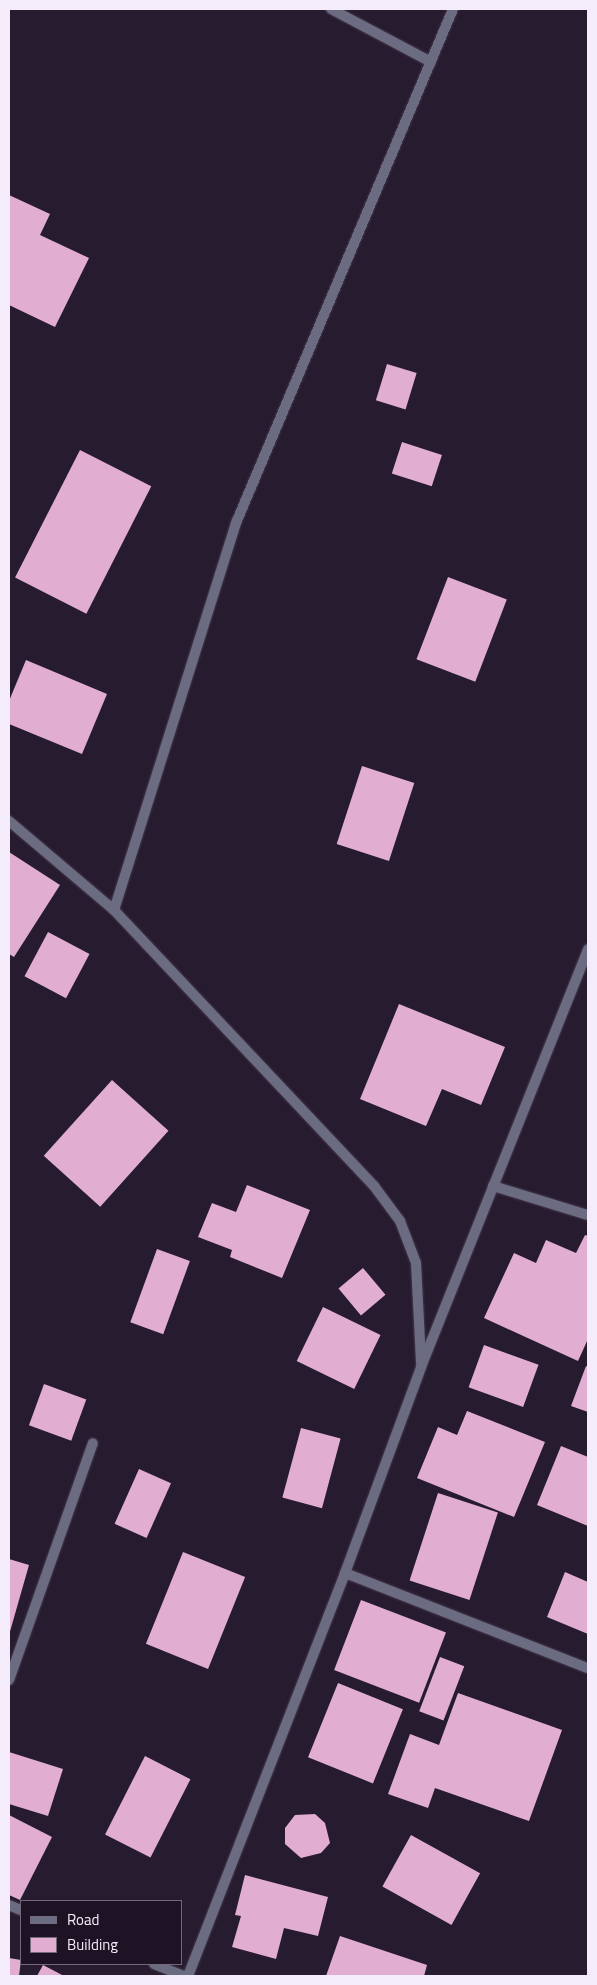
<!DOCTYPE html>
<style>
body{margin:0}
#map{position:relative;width:597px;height:1985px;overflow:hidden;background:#271b2f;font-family:"Titillium Web",sans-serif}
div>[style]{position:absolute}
.building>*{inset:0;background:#e1aed2;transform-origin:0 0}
.roads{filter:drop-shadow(0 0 1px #44384b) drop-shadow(0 0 1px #44384b)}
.lane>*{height:10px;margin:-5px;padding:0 5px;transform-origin:5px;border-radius:5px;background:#6b6b81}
.street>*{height:10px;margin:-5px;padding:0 5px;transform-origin:5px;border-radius:5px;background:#6b6b81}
span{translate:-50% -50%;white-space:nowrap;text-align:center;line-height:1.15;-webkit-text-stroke:5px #1e1225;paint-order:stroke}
.frame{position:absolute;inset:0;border:10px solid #f4ecfa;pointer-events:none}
.legend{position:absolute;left:20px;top:1900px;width:162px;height:65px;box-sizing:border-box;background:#1e1225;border:1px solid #74697a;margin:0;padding:6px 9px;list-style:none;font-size:15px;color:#f4ecfa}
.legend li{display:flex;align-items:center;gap:10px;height:25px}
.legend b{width:25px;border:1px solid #74697a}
</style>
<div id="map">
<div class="building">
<div style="clip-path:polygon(9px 195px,50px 214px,40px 235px,89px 258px,55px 327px,9px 305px)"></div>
<div style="left:387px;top:364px;width:31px;height:38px;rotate:17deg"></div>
<div style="left:402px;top:442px;width:42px;height:33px;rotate:18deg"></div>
<div style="left:80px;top:450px;width:80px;height:143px;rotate:27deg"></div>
<div style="left:448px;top:577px;width:63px;height:88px;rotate:21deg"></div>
<div style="clip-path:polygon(26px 660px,107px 694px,82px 754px,9px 724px,9px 701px)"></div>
<div style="left:362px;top:766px;width:55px;height:82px;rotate:18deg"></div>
<div style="clip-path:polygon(9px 852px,60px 885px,14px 957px,9px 954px)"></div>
<div style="left:48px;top:932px;width:47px;height:50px;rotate:28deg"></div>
<div style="clip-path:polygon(399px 1004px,505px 1047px,481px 1105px,442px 1089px,426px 1126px,360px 1099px)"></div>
<div style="left:112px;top:1080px;width:76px;height:102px;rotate:42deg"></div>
<div style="clip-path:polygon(247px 1185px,310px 1210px,282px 1278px,230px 1257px,232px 1250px,198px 1237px,212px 1203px,236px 1212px)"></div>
<div style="clip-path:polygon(585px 1235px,588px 1236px,588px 1339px,578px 1361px,484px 1318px,514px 1253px,536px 1263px,546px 1240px,576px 1253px)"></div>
<div style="left:157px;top:1249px;width:35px;height:78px;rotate:20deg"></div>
<div style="left:363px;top:1268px;width:35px;height:32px;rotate:50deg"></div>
<div style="left:323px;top:1307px;width:64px;height:60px;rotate:26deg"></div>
<div style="left:484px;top:1345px;width:58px;height:45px;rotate:20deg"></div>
<div style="clip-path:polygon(586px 1366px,588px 1367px,588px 1412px,571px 1406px)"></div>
<div style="left:44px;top:1384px;width:45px;height:44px;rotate:20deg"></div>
<div style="clip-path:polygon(467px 1411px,545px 1442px,514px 1517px,417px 1478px,438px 1427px,457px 1435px)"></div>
<div style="left:301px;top:1428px;width:41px;height:72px;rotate:15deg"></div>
<div style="clip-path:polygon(561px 1446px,588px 1457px,588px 1526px,537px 1505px)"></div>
<div style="left:139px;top:1469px;width:35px;height:60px;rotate:24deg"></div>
<div style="left:438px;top:1493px;width:63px;height:92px;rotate:18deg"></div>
<div style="left:183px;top:1552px;width:67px;height:99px;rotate:22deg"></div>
<div style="clip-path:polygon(9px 1559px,29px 1565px,9px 1635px)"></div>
<div style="clip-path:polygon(565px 1572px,588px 1582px,588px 1634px,547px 1617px)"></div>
<div style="left:361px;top:1600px;width:91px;height:75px;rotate:21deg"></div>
<div style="left:440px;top:1657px;width:26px;height:58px;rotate:21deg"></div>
<div style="left:338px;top:1683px;width:70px;height:80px;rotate:22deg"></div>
<div style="clip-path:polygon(458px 1693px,562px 1730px,529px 1821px,435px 1788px,428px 1808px,388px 1794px,410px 1734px,439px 1745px)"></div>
<div style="clip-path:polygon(9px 1752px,63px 1769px,48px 1816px,9px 1804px)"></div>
<div style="left:145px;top:1756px;width:51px;height:88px;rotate:27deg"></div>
<div style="clip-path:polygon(315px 1814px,325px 1823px,330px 1843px,321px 1853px,301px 1858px,285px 1844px,285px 1828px,295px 1815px)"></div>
<div style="clip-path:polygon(9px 1815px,52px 1837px,20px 1900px,9px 1895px)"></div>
<div style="left:411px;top:1835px;width:79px;height:59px;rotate:29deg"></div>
<div style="clip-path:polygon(245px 1875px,328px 1897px,318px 1936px,284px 1928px,276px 1959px,232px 1947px,241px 1916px,235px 1915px)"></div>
<div style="clip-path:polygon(340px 1936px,427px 1965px,424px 1976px,326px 1976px)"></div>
<div style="clip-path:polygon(9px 1958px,21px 1960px,19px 1976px,9px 1976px)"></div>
<div style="clip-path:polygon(43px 1965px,64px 1976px,37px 1976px)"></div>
</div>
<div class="roads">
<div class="lane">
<div style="left:331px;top:9px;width:113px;rotate:27.9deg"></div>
</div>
<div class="street">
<div style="left:9px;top:821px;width:138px;rotate:40.3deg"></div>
<div style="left:114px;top:910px;width:379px;rotate:46.7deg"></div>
<div style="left:374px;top:1186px;width:44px;rotate:53.4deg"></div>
<div style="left:400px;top:1221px;width:45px;rotate:69.1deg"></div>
<div style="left:416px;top:1263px;width:100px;rotate:87.1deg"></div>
<div style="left:114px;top:910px;width:406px;rotate:-72.5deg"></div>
<div style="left:236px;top:523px;width:558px;rotate:-67.11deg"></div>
<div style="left:493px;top:1186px;width:99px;rotate:17deg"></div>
<div style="left:345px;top:1573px;width:261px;rotate:21.4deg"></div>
<div style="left:9px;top:1680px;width:251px;rotate:-70.5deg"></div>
<div style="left:9px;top:1905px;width:13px;rotate:23deg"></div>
<div style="left:154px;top:1964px;width:32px;rotate:22deg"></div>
<div style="left:188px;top:1976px;width:433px;rotate:-68.7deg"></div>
<div style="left:345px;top:1573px;width:220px;rotate:-69.7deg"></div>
<div style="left:421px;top:1367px;width:450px;rotate:-68.2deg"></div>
</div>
</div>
<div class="frame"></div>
<ul class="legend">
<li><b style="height:6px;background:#6b6b81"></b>Road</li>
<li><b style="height:14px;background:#e1aed2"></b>Building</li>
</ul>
</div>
